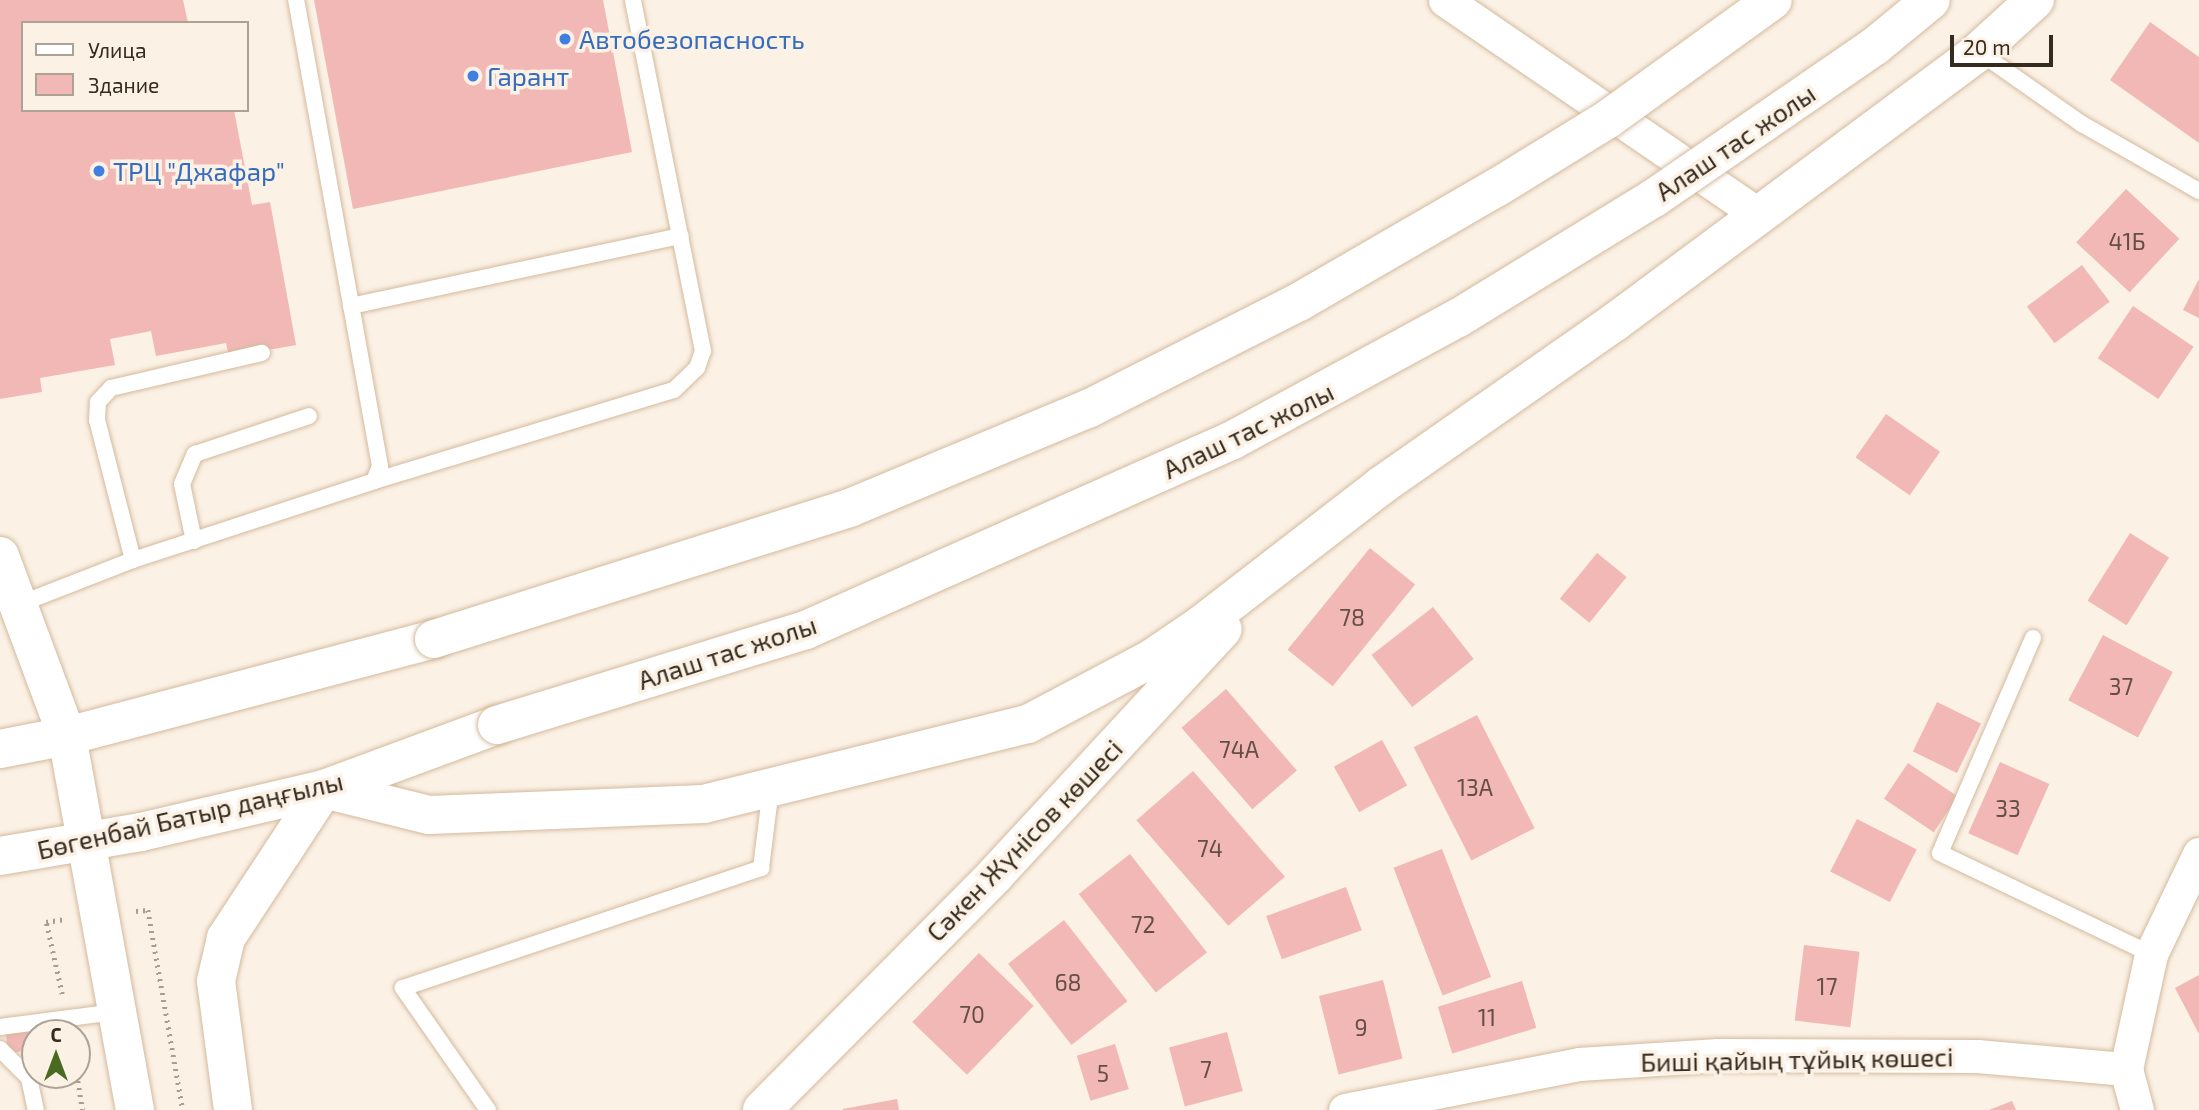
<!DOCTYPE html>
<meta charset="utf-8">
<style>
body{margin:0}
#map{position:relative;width:2199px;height:1110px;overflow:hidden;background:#fbf1e5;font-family:"Exo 2",sans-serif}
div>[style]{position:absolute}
.building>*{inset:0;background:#f1b8b6;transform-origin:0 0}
.path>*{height:4.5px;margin-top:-2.25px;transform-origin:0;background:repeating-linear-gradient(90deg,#a79d91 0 2px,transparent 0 7px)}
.roads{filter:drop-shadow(0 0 2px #d4ba9d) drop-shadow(0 0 2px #d4ba9d)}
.service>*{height:16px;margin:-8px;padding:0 8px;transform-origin:8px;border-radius:8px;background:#fff}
.minor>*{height:33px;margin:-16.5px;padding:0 16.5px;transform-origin:16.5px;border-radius:16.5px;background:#fff}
.tertiary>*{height:38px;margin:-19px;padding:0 19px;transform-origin:19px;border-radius:19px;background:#fff}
.secondary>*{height:38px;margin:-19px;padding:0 19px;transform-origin:19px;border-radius:19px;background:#fff}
.primary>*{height:38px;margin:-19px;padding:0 19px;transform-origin:19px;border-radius:19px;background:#fff}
.bridges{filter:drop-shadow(0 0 2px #d4ba9d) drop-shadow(0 0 2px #d4ba9d)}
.primary-bridge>*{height:38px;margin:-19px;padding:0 19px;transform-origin:19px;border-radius:19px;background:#fff}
.dots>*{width:19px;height:19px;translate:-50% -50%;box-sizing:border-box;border:4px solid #fbf1e5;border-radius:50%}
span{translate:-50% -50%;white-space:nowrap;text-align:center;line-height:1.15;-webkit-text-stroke:7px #fbf1e5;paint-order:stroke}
.number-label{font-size:23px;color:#644e45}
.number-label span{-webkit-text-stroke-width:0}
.shop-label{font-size:26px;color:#366cbe}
.left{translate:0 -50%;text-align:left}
.street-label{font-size:26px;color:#352b1f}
.legend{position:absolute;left:21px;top:21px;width:228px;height:91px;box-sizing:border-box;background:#fbf1e5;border:2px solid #aca296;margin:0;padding:9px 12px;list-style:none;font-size:21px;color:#352b1f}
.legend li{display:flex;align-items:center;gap:14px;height:35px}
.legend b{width:35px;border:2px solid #aca296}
.north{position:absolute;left:21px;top:1019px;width:70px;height:70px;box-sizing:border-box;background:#fbf1e5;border:2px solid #aca296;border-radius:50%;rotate:0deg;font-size:19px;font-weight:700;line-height:28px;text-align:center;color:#352b1f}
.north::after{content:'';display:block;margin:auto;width:24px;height:32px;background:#496a21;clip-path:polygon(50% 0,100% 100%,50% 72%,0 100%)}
.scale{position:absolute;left:1950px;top:35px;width:103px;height:32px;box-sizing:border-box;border:4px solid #352b1f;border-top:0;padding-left:9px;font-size:21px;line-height:24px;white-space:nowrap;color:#352b1f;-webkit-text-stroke:5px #fbf1e5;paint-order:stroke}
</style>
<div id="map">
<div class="building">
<div style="clip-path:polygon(0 0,183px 0,188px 23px,23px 23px,23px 110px,234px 110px,252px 205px,270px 202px,296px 345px,229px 357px,226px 343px,156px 356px,151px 331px,110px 339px,115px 365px,40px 378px,42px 392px,0 399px)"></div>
<div style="clip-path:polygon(314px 0,603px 0,632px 152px,353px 209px)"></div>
<div style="clip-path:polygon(2150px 22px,2199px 57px,2199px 143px,2110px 80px)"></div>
<div style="left:2126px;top:189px;width:73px;height:73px;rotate:43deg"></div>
<div style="left:2082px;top:265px;width:46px;height:69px;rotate:53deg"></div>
<div style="clip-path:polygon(2199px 279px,2199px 318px,2183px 310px)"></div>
<div style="left:2133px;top:306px;width:73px;height:63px;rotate:34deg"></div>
<div style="left:1886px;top:414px;width:66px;height:53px;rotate:35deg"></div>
<div style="left:2130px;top:533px;width:46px;height:80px;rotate:32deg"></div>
<div style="left:1370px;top:548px;width:58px;height:131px;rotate:39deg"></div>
<div style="left:1597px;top:553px;width:38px;height:59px;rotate:39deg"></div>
<div style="left:1433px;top:607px;width:66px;height:78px;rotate:52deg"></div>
<div style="left:2103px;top:635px;width:79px;height:74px;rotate:28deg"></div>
<div style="left:1226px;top:689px;width:108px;height:59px;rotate:49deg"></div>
<div style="left:1937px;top:702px;width:49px;height:55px;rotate:26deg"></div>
<div style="left:1477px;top:715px;width:127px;height:71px;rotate:63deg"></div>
<div style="left:1382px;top:740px;width:52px;height:55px;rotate:61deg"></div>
<div style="left:2000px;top:762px;width:54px;height:78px;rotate:24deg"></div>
<div style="left:1908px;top:763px;width:60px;height:43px;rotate:34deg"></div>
<div style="left:1193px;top:771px;width:140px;height:75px;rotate:49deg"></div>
<div style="left:1857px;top:819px;width:67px;height:59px;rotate:27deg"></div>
<div style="left:1442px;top:849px;width:137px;height:52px;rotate:69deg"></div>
<div style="left:1130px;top:854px;width:125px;height:65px;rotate:52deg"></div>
<div style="left:1346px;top:887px;width:46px;height:85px;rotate:70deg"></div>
<div style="left:1064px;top:920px;width:103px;height:71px;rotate:52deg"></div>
<div style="left:1804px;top:945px;width:56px;height:76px;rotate:7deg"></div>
<div style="left:979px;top:953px;width:76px;height:96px;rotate:44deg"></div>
<div style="clip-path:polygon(2199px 975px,2199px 1034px,2175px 988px)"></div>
<div style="left:1383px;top:980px;width:81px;height:66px;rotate:76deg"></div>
<div style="left:1522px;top:981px;width:49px;height:88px;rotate:73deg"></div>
<div style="left:32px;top:1026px;width:24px;height:27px;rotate:83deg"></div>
<div style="left:1227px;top:1032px;width:61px;height:60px;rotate:75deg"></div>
<div style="left:1115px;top:1044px;width:47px;height:40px;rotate:73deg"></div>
<div style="clip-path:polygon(897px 1099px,899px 1110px,843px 1110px,843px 1109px)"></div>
<div style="clip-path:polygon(2012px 1101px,2016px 1110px,1989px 1110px)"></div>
</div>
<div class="path">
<div style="left:136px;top:911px;width:12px;rotate:-5deg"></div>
<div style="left:148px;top:910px;width:203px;rotate:80.1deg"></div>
<div style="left:62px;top:994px;width:74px;rotate:-102.5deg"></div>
<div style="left:46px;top:922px;width:19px;rotate:-9deg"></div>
<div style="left:77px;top:1074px;width:36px;rotate:81deg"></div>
</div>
<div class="roads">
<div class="service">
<div style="left:1979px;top:52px;width:126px;rotate:35deg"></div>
<div style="left:2082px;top:124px;width:135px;rotate:29.8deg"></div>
<div style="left:351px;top:306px;width:337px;rotate:-12deg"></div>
<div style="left:374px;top:481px;width:313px;rotate:-16.9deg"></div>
<div style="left:674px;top:390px;width:32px;rotate:-44deg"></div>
<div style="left:697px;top:368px;width:18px;rotate:-71deg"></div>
<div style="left:703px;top:351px;width:358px;rotate:-101.3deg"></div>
<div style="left:194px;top:541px;width:58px;rotate:-101.9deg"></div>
<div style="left:182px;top:484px;width:33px;rotate:-67deg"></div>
<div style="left:195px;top:454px;width:120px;rotate:-18.4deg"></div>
<div style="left:133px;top:560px;width:145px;rotate:-104.4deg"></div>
<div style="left:97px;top:420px;width:18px;rotate:-87deg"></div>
<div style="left:98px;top:402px;width:19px;rotate:-47deg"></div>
<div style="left:111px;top:388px;width:155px;rotate:-13.1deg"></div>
<div style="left:20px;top:604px;width:121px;rotate:-21.3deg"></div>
<div style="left:133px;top:560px;width:254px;rotate:-18.1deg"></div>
<div style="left:374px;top:481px;width:16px;rotate:-68deg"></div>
<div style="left:380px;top:466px;width:474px;rotate:-100.2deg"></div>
<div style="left:2033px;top:638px;width:234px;rotate:113.4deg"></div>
<div style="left:1940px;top:853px;width:234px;rotate:25.6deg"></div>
<div style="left:0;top:1027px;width:117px;rotate:-7.4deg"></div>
<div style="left:0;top:1049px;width:41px;rotate:45deg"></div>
<div style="left:29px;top:1078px;width:33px;rotate:78deg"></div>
<div style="left:488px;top:1110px;width:149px;rotate:-124.9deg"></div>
<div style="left:403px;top:988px;width:378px;rotate:-18.5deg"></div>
<div style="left:761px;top:868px;width:81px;rotate:-82.9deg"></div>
</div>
<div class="minor">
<div style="left:1445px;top:0;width:378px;rotate:34.4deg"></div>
<div style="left:1345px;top:1110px;width:238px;rotate:-11.1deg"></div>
<div style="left:1579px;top:1064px;width:139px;rotate:-3.7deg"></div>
<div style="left:1718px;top:1055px;width:259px;rotate:0.2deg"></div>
<div style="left:1977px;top:1056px;width:150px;rotate:5deg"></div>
<div style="left:2137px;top:1110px;width:42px;rotate:-105deg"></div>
<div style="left:2126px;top:1069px;width:118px;rotate:-77.7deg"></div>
<div style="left:2151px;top:954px;width:111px;rotate:-64.4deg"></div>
</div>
<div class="tertiary">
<div style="left:0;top:556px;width:192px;rotate:69.6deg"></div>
<div style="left:324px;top:789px;width:108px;rotate:13.9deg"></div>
<div style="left:429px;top:815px;width:275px;rotate:-2.3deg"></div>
<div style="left:704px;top:804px;width:334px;rotate:-13.9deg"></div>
<div style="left:1028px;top:724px;width:139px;rotate:-27.9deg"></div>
<div style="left:1151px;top:659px;width:60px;rotate:-34.2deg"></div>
<div style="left:1201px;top:625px;width:229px;rotate:-37.7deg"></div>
<div style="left:1382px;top:485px;width:284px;rotate:-35deg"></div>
<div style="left:1615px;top:322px;width:452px;rotate:-36.6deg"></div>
<div style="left:1978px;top:52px;width:77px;rotate:-42.4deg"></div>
<div style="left:762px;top:1110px;width:331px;rotate:-45.2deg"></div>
<div style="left:995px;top:875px;width:335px;rotate:-47.2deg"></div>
</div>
<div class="secondary">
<div style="left:67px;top:736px;width:380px;rotate:79.7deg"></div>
</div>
<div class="primary">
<div style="left:0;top:749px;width:68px;rotate:-11deg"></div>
<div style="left:67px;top:736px;width:380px;rotate:-14.8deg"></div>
<div style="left:0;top:856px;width:143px;rotate:-9.7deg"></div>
<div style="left:141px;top:832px;width:188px;rotate:-13.2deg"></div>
<div style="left:324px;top:789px;width:184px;rotate:-20.3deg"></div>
<div style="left:233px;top:1110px;width:130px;rotate:-97.5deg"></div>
<div style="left:216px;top:981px;width:44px;rotate:-76.9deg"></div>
<div style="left:226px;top:938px;width:178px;rotate:-56.7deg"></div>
</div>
</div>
<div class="bridges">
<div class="primary-bridge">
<div style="left:434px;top:639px;width:438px;rotate:-17.5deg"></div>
<div style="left:852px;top:507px;width:256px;rotate:-22.6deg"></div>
<div style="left:1088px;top:409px;width:237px;rotate:-26.9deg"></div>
<div style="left:1299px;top:302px;width:228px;rotate:-30.1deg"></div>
<div style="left:1496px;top:188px;width:132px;rotate:-31.6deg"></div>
<div style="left:1608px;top:119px;width:203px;rotate:-35.8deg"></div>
<div style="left:497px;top:725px;width:323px;rotate:-17.1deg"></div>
<div style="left:806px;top:630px;width:467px;rotate:-24deg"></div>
<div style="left:1233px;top:440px;width:256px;rotate:-28.5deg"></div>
<div style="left:1458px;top:318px;width:230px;rotate:-31.5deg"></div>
<div style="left:1654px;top:198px;width:268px;rotate:-34.5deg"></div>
<div style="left:1875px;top:46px;width:72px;rotate:-39.4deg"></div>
</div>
</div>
<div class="dots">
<div style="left:565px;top:39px;background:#3f7fe0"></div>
<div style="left:473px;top:76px;background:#3f7fe0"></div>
<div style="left:99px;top:171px;background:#3f7fe0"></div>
</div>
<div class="number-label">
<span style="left:2127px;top:241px">41Б</span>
<span style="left:1352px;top:617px">78</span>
<span style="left:2121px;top:686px">37</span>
<span style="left:1239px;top:749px">74А</span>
<span style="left:1475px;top:787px">13А</span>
<span style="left:2008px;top:808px">33</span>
<span style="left:1210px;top:848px">74</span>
<span style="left:1143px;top:924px">72</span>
<span style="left:1068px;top:982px">68</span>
<span style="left:1827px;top:986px">17</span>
<span style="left:972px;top:1014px">70</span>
<span style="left:1487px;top:1017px">11</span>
<span style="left:1361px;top:1027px">9</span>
<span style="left:1206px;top:1069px">7</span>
<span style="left:1103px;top:1073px">5</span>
</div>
<div class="shop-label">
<span class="left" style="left:579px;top:39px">Автобезопасность</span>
<span class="left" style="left:487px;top:76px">Гарант</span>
<span class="left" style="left:113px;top:171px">ТРЦ "Джафар"</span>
</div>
<div class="street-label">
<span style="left:1735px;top:142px;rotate:-34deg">Алаш тас жолы</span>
<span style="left:1248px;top:430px;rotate:-26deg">Алаш тас жолы</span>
<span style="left:727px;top:652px;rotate:-18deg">Алаш тас жолы</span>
<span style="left:190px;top:815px;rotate:-13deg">Бөгенбай Батыр даңғылы</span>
<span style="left:1024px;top:840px;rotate:-46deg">Сәкен Жүнісов көшесі</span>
<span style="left:1797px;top:1059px;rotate:-1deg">Биші қайың тұйық көшесі</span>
</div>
<ul class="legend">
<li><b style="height:9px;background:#fff"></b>Улица</li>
<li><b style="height:19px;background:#f1b8b6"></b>Здание</li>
</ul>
<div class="north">С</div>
<div class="scale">20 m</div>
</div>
